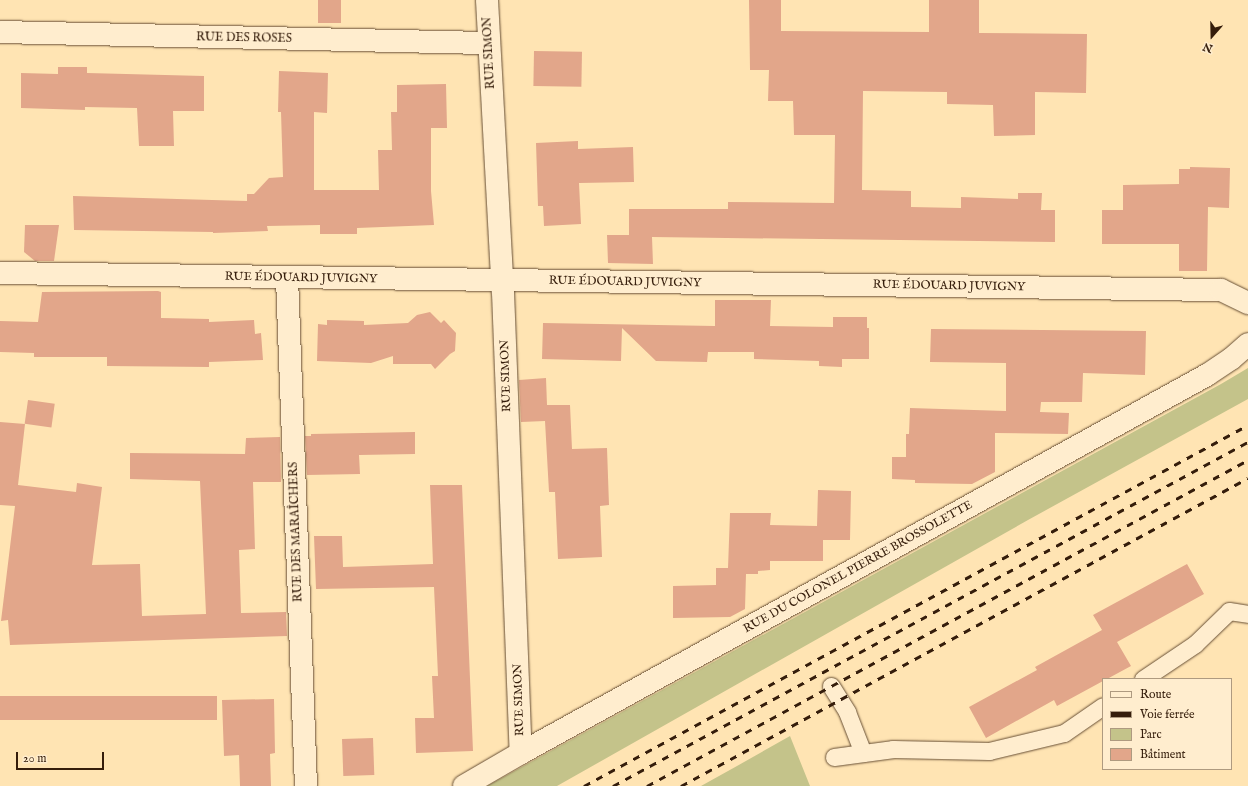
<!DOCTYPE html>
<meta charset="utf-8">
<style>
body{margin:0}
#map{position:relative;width:1248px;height:786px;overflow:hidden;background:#ffe4b3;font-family:"IM FELL English",serif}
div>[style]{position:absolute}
.green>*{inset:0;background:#c4c38a}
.building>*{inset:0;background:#e2a68a;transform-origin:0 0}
.roads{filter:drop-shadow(0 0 1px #684f35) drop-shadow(0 0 1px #684f35)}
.service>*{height:17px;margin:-8.5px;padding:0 8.5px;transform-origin:8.5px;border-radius:8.5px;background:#ffedce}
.minor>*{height:22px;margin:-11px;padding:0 11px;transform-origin:11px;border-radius:11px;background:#ffedce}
.rail>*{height:3px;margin-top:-1.5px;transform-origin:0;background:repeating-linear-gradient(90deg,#351d0b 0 7px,transparent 0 14px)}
span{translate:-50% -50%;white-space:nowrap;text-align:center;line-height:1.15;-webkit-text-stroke:3.5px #ffedce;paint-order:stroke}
.street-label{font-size:12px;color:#351d0b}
.legend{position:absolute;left:1102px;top:678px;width:130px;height:92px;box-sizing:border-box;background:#ffedce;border:1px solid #ae9a80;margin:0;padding:5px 7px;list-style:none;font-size:12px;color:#351d0b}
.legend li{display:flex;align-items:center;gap:8px;height:20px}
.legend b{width:20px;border:1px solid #ae9a80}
.north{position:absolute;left:1192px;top:16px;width:40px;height:40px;-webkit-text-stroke:3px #ffedce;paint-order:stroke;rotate:200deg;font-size:11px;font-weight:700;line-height:16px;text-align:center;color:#351d0b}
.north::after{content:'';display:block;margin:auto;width:14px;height:18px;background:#351d0b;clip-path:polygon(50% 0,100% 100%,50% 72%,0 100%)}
.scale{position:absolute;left:16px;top:752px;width:88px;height:18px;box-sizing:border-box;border:2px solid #351d0b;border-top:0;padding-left:5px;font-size:12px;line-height:14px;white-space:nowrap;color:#351d0b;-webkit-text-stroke:3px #ffedce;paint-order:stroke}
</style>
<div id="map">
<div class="green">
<div style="clip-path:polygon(1248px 368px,1248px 399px,1028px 520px,557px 786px,487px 786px,1221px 384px)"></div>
<div style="clip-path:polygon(790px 736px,810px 786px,701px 786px,737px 766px)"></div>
</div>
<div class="building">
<div style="left:318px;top:0;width:23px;height:23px"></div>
<div style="clip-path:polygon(749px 0,781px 0,781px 31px,929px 32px,929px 0,979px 0,979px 33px,1087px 34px,1086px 93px,1035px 92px,1035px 135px,994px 136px,993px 105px,947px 104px,947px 92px,863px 91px,862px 190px,911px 191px,911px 207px,961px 208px,961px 197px,1018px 199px,1018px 193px,1042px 193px,1041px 210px,1055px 210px,1055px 242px,652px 237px,653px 264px,608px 263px,607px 235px,629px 235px,629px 209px,728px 209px,728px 202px,834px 203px,835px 135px,794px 135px,793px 101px,768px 101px,769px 70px,750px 70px)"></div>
<div style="left:534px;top:51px;width:48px;height:35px;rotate:1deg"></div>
<div style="clip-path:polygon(58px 67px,87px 67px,87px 73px,204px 76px,204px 111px,173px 111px,174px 146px,139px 146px,137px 108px,85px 107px,85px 110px,21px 108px,21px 73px,58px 74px)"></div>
<div style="clip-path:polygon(279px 71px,328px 73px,327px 113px,314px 112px,314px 190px,379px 190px,378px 150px,392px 150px,391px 112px,397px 112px,397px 85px,446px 84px,447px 128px,431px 128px,431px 191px,434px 225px,357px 228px,357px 234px,320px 234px,320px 225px,267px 226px,268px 231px,213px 233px,213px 232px,74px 230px,73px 196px,247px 201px,247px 194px,254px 194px,269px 178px,283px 177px,281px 112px,278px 112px)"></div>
<div style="clip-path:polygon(578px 141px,578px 149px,633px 147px,634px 182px,579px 183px,581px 224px,544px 226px,543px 206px,538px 206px,536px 143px)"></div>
<div style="clip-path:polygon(1190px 167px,1230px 168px,1229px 208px,1208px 207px,1207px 271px,1179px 271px,1179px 244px,1102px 244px,1102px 210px,1123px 210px,1123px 185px,1179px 184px,1179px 169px,1190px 169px)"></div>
<div style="clip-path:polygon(25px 225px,59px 225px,54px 261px,35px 261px,24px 252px)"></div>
<div style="clip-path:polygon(158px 291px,161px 292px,161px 318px,209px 319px,209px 322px,254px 320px,255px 334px,261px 333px,263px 360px,209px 362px,209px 367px,107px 366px,107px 357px,34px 357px,34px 353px,0 352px,0 321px,38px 322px,42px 292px)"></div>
<div style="clip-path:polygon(715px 300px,771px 300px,770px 326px,833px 327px,833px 317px,867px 317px,867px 328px,869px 328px,869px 359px,842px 359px,842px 367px,819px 366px,819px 361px,754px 359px,754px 352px,708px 352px,707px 362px,656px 361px,622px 328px,621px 361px,542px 359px,543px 323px,715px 326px)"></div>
<div style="clip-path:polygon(430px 312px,441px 323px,444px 320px,456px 333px,455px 351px,450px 354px,435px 369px,431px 364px,393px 364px,393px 356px,371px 363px,317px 361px,318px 324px,327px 325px,327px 320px,364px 321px,364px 325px,408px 323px,417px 315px)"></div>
<div style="clip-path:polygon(931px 329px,1146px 331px,1145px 375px,1083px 373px,1082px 402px,1041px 402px,1040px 412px,1069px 413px,1068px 434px,995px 433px,995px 472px,972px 484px,915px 483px,915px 480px,892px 479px,892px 457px,906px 457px,906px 434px,909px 434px,910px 408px,1006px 411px,1006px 363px,930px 362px)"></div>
<div style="clip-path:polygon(546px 378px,547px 405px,570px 405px,572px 449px,607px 448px,609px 505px,600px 506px,602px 557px,558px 559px,555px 492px,549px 492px,545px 421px,521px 422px,519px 380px)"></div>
<div style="left:28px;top:400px;width:27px;height:24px;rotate:8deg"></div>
<div style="clip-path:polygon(0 422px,25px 424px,18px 485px,76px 492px,77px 483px,102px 487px,92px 565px,140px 564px,142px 616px,206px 614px,200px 481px,130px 479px,130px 453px,245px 454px,246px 438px,280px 437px,281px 482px,253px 482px,255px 549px,239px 550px,241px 613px,286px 612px,287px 636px,10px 645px,8px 620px,1px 621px,15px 506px,0 505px)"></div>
<div style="clip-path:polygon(415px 432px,415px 454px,359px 455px,360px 474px,307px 475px,305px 436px,311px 436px,311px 434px)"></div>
<div style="clip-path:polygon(430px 485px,462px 485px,473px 751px,416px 753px,415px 718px,434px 718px,432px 676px,438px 676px,434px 587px,316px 589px,314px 536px,342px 536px,343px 567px,433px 564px)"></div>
<div style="clip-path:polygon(818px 490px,851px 491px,850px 540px,823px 540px,823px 561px,770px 561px,770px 570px,758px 571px,758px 574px,746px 574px,745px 609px,730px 617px,673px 618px,673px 586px,716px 585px,716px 568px,728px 568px,730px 513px,771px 513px,770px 525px,817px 526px)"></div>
<div style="clip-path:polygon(1187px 564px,1204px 594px,1117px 642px,1131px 666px,1107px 679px,1103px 679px,1103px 681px,1057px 706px,1054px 700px,986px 738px,969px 707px,1037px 670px,1035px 667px,1102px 630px,1093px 615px)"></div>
<div style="left:217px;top:696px;width:24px;height:217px;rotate:90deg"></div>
<div style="clip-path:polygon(274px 699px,275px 753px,270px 754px,271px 786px,240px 786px,239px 755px,224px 756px,222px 700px)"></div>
<div style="left:373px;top:738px;width:37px;height:31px;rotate:88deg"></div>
</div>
<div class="roads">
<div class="service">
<div style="left:1143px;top:679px;width:63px;rotate:-33.9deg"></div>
<div style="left:1195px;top:644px;width:47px;rotate:-44.1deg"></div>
<div style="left:1229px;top:611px;width:19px;rotate:9deg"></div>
<div style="left:831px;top:686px;width:31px;rotate:58deg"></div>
<div style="left:847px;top:712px;width:44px;rotate:68.7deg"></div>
<div style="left:834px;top:757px;width:60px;rotate:-7.7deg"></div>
<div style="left:893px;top:749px;width:96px;rotate:1.2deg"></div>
<div style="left:989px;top:751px;width:77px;rotate:-13.5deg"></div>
<div style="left:1064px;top:733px;width:47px;rotate:-34.7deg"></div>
</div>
<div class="minor">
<div style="left:487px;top:0;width:292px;rotate:86.9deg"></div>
<div style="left:503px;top:292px;width:461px;rotate:87.8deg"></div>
<div style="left:0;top:32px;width:488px;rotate:1.3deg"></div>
<div style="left:0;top:273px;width:1221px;rotate:0.8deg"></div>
<div style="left:1221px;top:290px;width:30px;rotate:26deg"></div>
<div style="left:287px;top:278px;width:508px;rotate:87.86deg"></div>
<div style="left:464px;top:786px;width:66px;rotate:-30.1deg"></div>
<div style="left:521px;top:753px;width:783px;rotate:-28.86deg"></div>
<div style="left:1207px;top:375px;width:29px;rotate:-34deg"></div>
<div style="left:1231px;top:359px;width:23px;rotate:-41deg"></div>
</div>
</div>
<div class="rail">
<div style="left:584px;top:786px;width:756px;rotate:-28.53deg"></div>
<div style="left:613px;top:786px;width:722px;rotate:-28.45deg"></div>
<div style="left:647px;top:786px;width:684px;rotate:-28.48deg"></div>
<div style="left:681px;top:786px;width:645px;rotate:-28.51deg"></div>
</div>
<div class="street-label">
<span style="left:244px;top:38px;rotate:1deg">RUE DES ROSES</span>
<span style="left:489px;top:53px;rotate:-93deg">RUE SIMON</span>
<span style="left:301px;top:278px;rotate:1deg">RUE ÉDOUARD JUVIGNY</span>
<span style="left:625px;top:282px;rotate:1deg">RUE ÉDOUARD JUVIGNY</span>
<span style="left:949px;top:286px;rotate:1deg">RUE ÉDOUARD JUVIGNY</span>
<span style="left:506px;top:376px;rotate:-92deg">RUE SIMON</span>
<span style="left:296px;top:532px;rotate:-92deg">RUE DES MARAÎCHERS</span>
<span style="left:858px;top:567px;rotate:-29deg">RUE DU COLONEL PIERRE BROSSOLETTE</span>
<span style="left:519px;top:700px;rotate:-92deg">RUE SIMON</span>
</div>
<ul class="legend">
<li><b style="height:5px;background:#ffedce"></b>Route</li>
<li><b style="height:5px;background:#351d0b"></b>Voie ferrée</li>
<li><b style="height:11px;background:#c4c38a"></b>Parc</li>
<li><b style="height:11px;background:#e2a68a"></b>Bâtiment</li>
</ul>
<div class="north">N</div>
<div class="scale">20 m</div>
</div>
